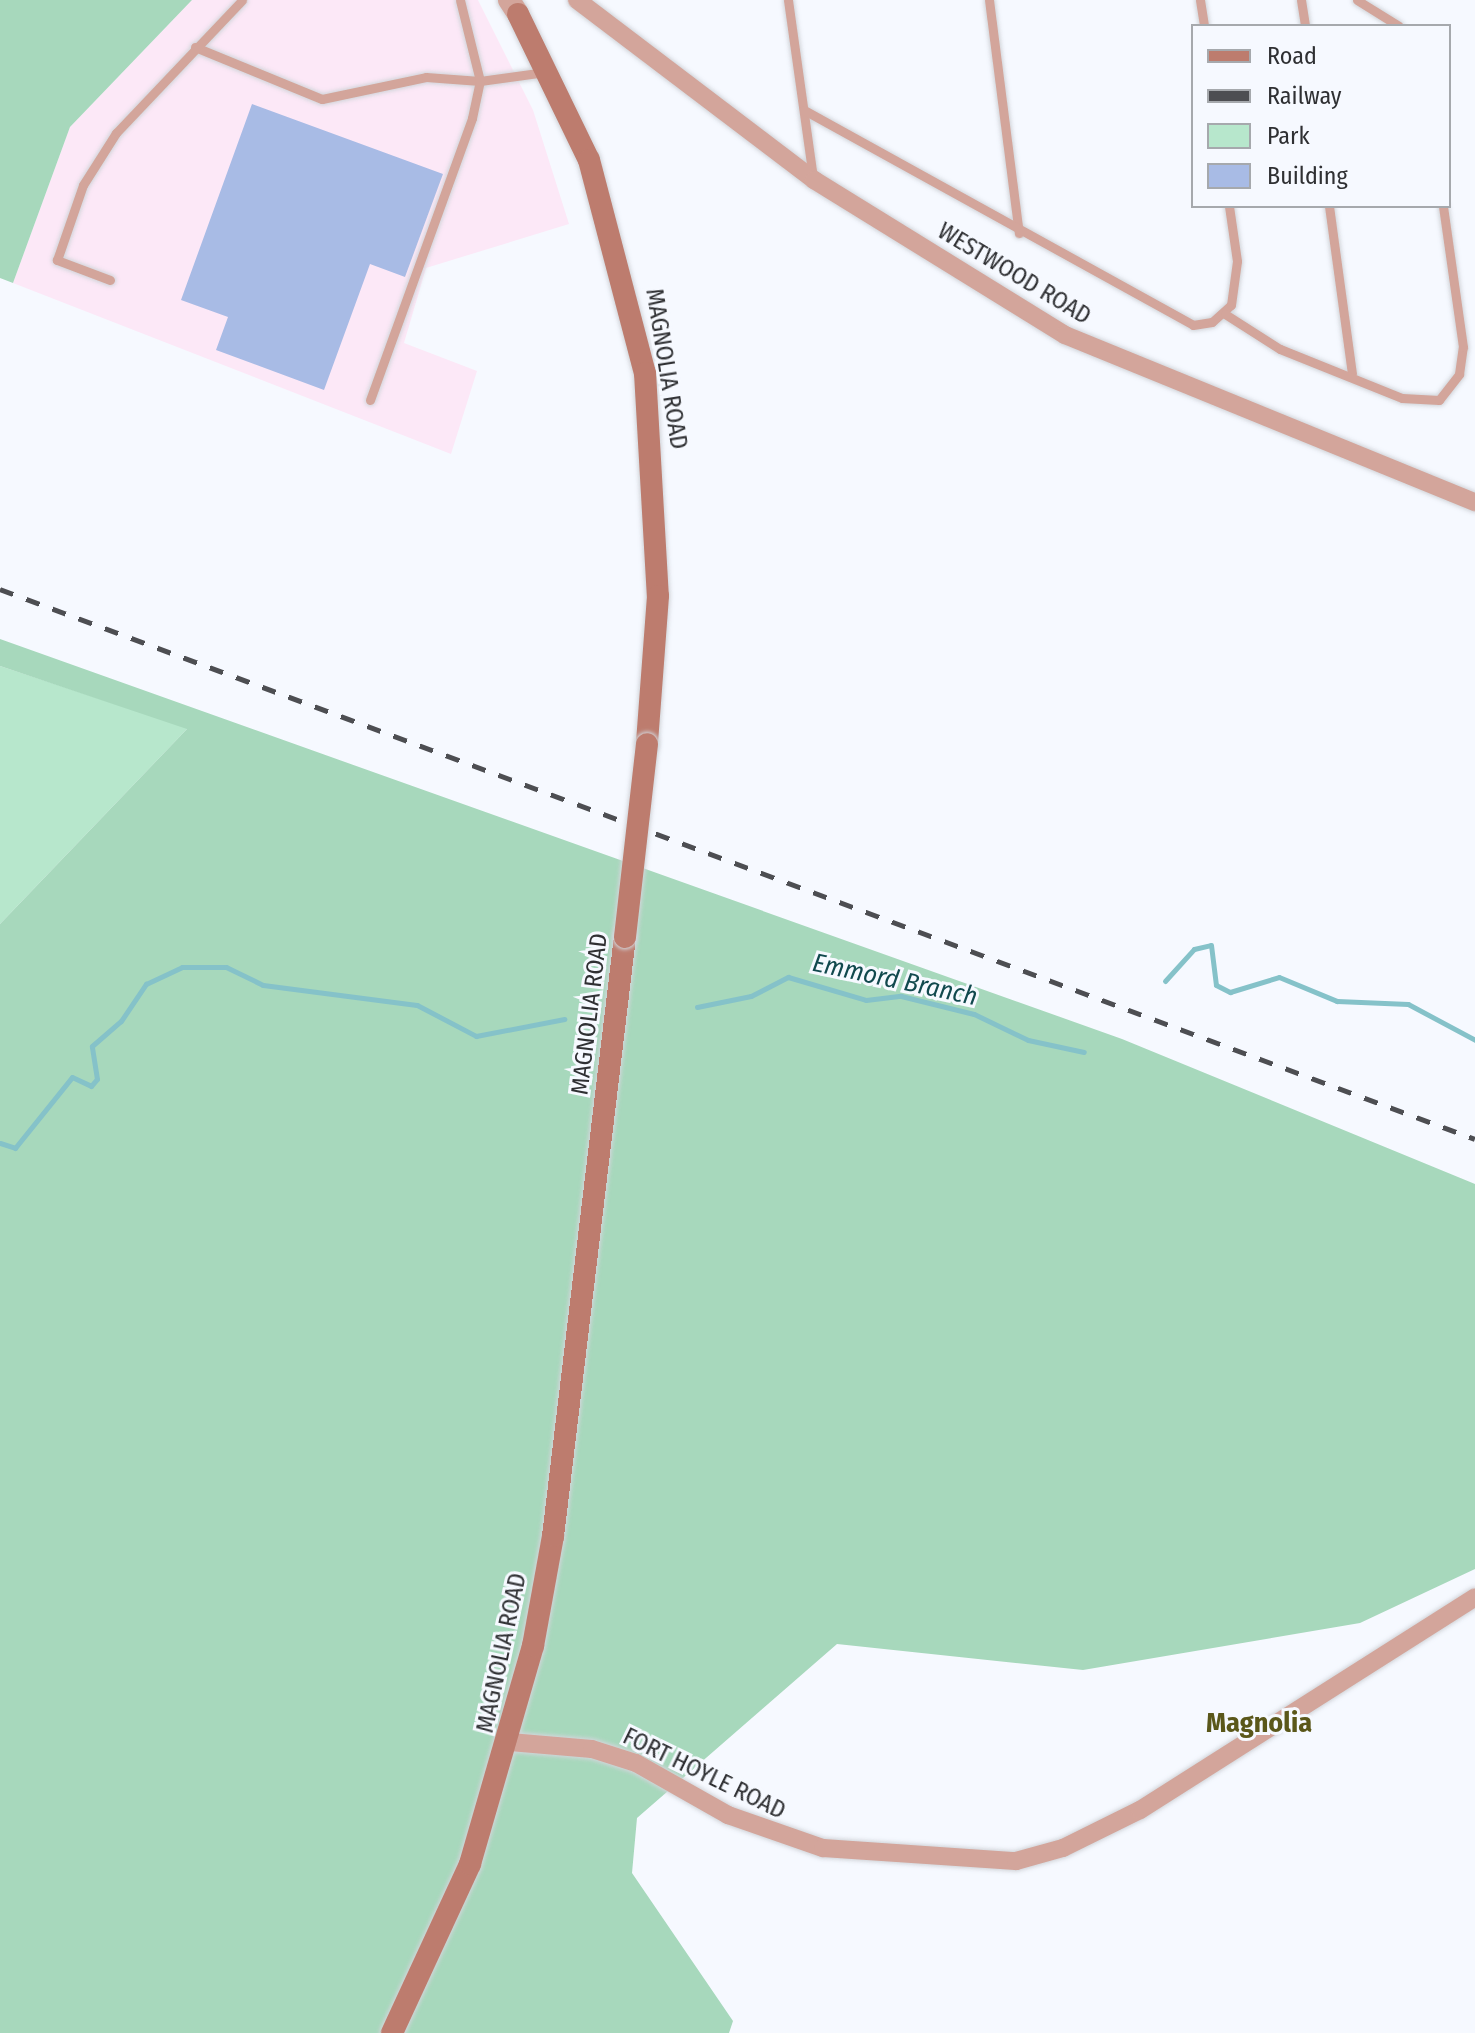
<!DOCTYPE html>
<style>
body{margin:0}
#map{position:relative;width:1475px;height:2033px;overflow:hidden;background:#f6f9ff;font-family:"Fira Sans Condensed",sans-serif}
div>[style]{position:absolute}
.industrial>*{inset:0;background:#fce8f7}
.green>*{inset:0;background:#b7e7cc}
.forest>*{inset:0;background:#a7d8bc}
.stream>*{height:5px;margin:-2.5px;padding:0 2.5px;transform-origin:2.5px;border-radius:2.5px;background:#85c2c9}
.building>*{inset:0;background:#a8bbe5}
.roads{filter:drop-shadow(0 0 2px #d2d5da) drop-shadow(0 0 2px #d2d5da)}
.service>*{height:9px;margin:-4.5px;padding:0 4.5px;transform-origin:4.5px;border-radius:4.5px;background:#d3a59b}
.minor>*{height:18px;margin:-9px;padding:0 9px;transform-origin:9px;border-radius:9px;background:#d3a59b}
.tertiary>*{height:22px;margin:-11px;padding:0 11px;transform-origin:11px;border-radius:11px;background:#d3a59b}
.secondary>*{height:22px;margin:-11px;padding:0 11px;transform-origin:11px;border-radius:11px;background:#bd7c6e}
.rail>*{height:5px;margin-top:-2.5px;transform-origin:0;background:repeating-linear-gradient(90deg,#4d4e52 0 14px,transparent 0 28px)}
.bridges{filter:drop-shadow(0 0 2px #d2d5da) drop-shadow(0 0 2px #d2d5da)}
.secondary-bridge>*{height:22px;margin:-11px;padding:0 11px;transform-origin:11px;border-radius:11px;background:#bd7c6e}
span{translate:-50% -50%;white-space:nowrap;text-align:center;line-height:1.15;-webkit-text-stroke:6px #f6f9ff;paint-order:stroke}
.street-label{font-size:24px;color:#2f3033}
.water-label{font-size:26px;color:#11494e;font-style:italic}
.quarter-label{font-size:28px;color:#5a571a;font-weight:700}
.legend{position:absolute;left:1191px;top:24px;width:260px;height:184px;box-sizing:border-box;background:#f6f9ff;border:2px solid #a6a9ad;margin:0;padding:10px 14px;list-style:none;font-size:24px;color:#2f3033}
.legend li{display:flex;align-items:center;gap:16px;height:40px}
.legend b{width:40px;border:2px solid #a6a9ad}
</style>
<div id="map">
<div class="industrial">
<div style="clip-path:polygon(192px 0,478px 0,533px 110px,569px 224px,426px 268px,404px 343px,477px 371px,451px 454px,13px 283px,70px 127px)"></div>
</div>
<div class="green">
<div style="clip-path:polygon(0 666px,188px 728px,0 924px)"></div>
</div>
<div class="forest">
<div style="clip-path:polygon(0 0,192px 0,70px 127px,13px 283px,0 278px)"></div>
<div style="clip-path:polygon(0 639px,1122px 1039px,1475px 1184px,1475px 1569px,1360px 1623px,1083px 1670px,837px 1644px,637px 1818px,632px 1873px,733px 2021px,729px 2033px,0 2033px,0 924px,187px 729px,0 666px)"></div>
</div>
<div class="stream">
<div style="left:1165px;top:981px;width:43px;rotate:-47.8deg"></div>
<div style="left:1194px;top:949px;width:17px;rotate:-13deg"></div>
<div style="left:1211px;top:945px;width:40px;rotate:82.9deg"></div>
<div style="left:1216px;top:985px;width:16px;rotate:27deg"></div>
<div style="left:1230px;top:992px;width:51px;rotate:-17deg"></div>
<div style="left:1279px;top:977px;width:63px;rotate:22.5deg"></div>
<div style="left:1337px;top:1001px;width:71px;rotate:2.4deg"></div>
<div style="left:1408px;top:1004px;width:76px;rotate:28.2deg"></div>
<div style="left:697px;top:1007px;width:55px;rotate:-11.5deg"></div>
<div style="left:751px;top:996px;width:42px;rotate:-27.2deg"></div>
<div style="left:788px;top:977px;width:81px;rotate:16.4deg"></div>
<div style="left:866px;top:1000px;width:35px;rotate:-7deg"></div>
<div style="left:901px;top:996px;width:75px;rotate:13.9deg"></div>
<div style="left:974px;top:1014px;width:60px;rotate:25.7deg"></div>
<div style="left:1028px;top:1040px;width:57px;rotate:12.1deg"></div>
<div style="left:0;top:1143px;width:16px;rotate:18deg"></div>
<div style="left:15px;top:1148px;width:91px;rotate:-51.2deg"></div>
<div style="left:72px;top:1077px;width:21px;rotate:25deg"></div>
<div style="left:91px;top:1086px;width:9px;rotate:-49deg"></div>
<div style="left:97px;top:1079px;width:33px;rotate:-99deg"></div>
<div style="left:92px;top:1046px;width:38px;rotate:-41deg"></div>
<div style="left:121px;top:1021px;width:45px;rotate:-56deg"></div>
<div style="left:146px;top:984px;width:40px;rotate:-25deg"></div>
<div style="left:182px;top:967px;width:44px"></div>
<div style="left:226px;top:967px;width:41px;rotate:25.9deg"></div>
<div style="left:263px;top:985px;width:155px;rotate:7.4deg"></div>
<div style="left:417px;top:1005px;width:67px;rotate:27.7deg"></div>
<div style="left:476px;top:1036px;width:90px;rotate:-10.9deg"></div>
</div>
<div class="building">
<div style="clip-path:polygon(252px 104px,443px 174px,405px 277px,370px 264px,324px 390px,216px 350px,228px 317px,181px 300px)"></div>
</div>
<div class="roads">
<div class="service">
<div style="left:788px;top:0;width:179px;rotate:82deg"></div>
<div style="left:989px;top:0;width:235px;rotate:82.7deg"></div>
<div style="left:1200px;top:0;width:26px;rotate:81deg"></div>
<div style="left:1301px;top:0;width:26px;rotate:81deg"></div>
<div style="left:1357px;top:0;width:49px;rotate:31.8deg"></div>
<div style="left:195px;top:47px;width:137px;rotate:22.3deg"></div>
<div style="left:322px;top:99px;width:106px;rotate:-11.9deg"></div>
<div style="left:426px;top:77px;width:54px;rotate:4.2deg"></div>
<div style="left:480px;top:81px;width:66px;rotate:-7.9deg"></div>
<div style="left:804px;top:110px;width:444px;rotate:28.9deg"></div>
<div style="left:1193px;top:325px;width:19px;rotate:-9deg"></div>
<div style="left:1212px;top:322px;width:25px;rotate:-42deg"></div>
<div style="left:1231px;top:305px;width:44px;rotate:-82.2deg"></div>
<div style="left:1237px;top:261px;width:56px;rotate:-98.3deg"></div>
<div style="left:1329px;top:206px;width:169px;rotate:82.2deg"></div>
<div style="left:110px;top:280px;width:57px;rotate:-159.3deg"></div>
<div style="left:57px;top:260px;width:79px;rotate:-70.9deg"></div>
<div style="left:83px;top:185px;width:62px;rotate:-57.6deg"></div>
<div style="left:116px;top:133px;width:183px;rotate:-46.5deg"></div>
<div style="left:1225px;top:314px;width:65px;rotate:32.5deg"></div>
<div style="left:1280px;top:349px;width:131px;rotate:21.9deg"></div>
<div style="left:1402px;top:398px;width:37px;rotate:3deg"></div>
<div style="left:1439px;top:400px;width:33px;rotate:-52deg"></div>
<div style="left:1459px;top:374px;width:27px;rotate:-82deg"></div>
<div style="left:1463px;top:347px;width:142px;rotate:-98.1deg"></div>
<div style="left:370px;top:400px;width:300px;rotate:-70.1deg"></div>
<div style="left:472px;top:118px;width:38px;rotate:-78deg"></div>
<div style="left:480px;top:81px;width:83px;rotate:-103.9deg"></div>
</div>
<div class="minor">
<div style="left:577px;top:0;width:298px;rotate:37.2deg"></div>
<div style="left:814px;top:180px;width:295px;rotate:31.7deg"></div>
<div style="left:1065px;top:335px;width:443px;rotate:22.2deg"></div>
<div style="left:510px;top:1742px;width:82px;rotate:4.9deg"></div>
<div style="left:592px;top:1749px;width:46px;rotate:17.7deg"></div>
<div style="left:636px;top:1763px;width:106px;rotate:29.5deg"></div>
<div style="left:728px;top:1815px;width:101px;rotate:19.2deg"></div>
<div style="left:823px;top:1848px;width:193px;rotate:3.9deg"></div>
<div style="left:1016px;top:1861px;width:49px;rotate:-15.5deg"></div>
<div style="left:1063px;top:1848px;width:86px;rotate:-26.3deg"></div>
<div style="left:1140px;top:1810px;width:397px;rotate:-32.4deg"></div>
</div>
<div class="tertiary">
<div style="left:509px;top:0;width:17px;rotate:57deg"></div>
</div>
<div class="secondary">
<div style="left:518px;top:14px;width:162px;rotate:64.1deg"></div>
<div style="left:589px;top:160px;width:220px;rotate:75.3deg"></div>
<div style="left:645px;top:373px;width:223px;rotate:86.7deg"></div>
<div style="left:658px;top:596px;width:148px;rotate:94.3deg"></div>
<div style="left:392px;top:2033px;width:186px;rotate:-65.2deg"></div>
<div style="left:470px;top:1864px;width:227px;rotate:-73.9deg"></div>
<div style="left:533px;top:1646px;width:112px;rotate:-79.7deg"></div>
<div style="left:553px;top:1536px;width:603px;rotate:-83.15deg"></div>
</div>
</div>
<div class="rail">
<div style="left:0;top:589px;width:1574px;rotate:20.45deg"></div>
</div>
<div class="bridges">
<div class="secondary-bridge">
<div style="left:625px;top:937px;width:194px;rotate:-83.5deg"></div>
</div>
</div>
<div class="street-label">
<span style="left:1014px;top:274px;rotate:31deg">WESTWOOD ROAD</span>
<span style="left:666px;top:369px;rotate:81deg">MAGNOLIA ROAD</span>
<span style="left:590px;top:1014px;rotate:-83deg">MAGNOLIA ROAD</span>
<span style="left:502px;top:1653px;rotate:-78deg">MAGNOLIA ROAD</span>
<span style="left:704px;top:1774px;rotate:26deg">FORT HOYLE ROAD</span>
</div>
<div class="water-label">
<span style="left:895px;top:980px;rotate:12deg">Emmord Branch</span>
</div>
<div class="quarter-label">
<span style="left:1259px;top:1723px">Magnolia</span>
</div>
<ul class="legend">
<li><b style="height:10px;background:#bd7c6e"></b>Road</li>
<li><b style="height:10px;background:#4d4e52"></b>Railway</li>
<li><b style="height:22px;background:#b7e7cc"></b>Park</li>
<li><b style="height:22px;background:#a8bbe5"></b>Building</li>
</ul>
</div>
